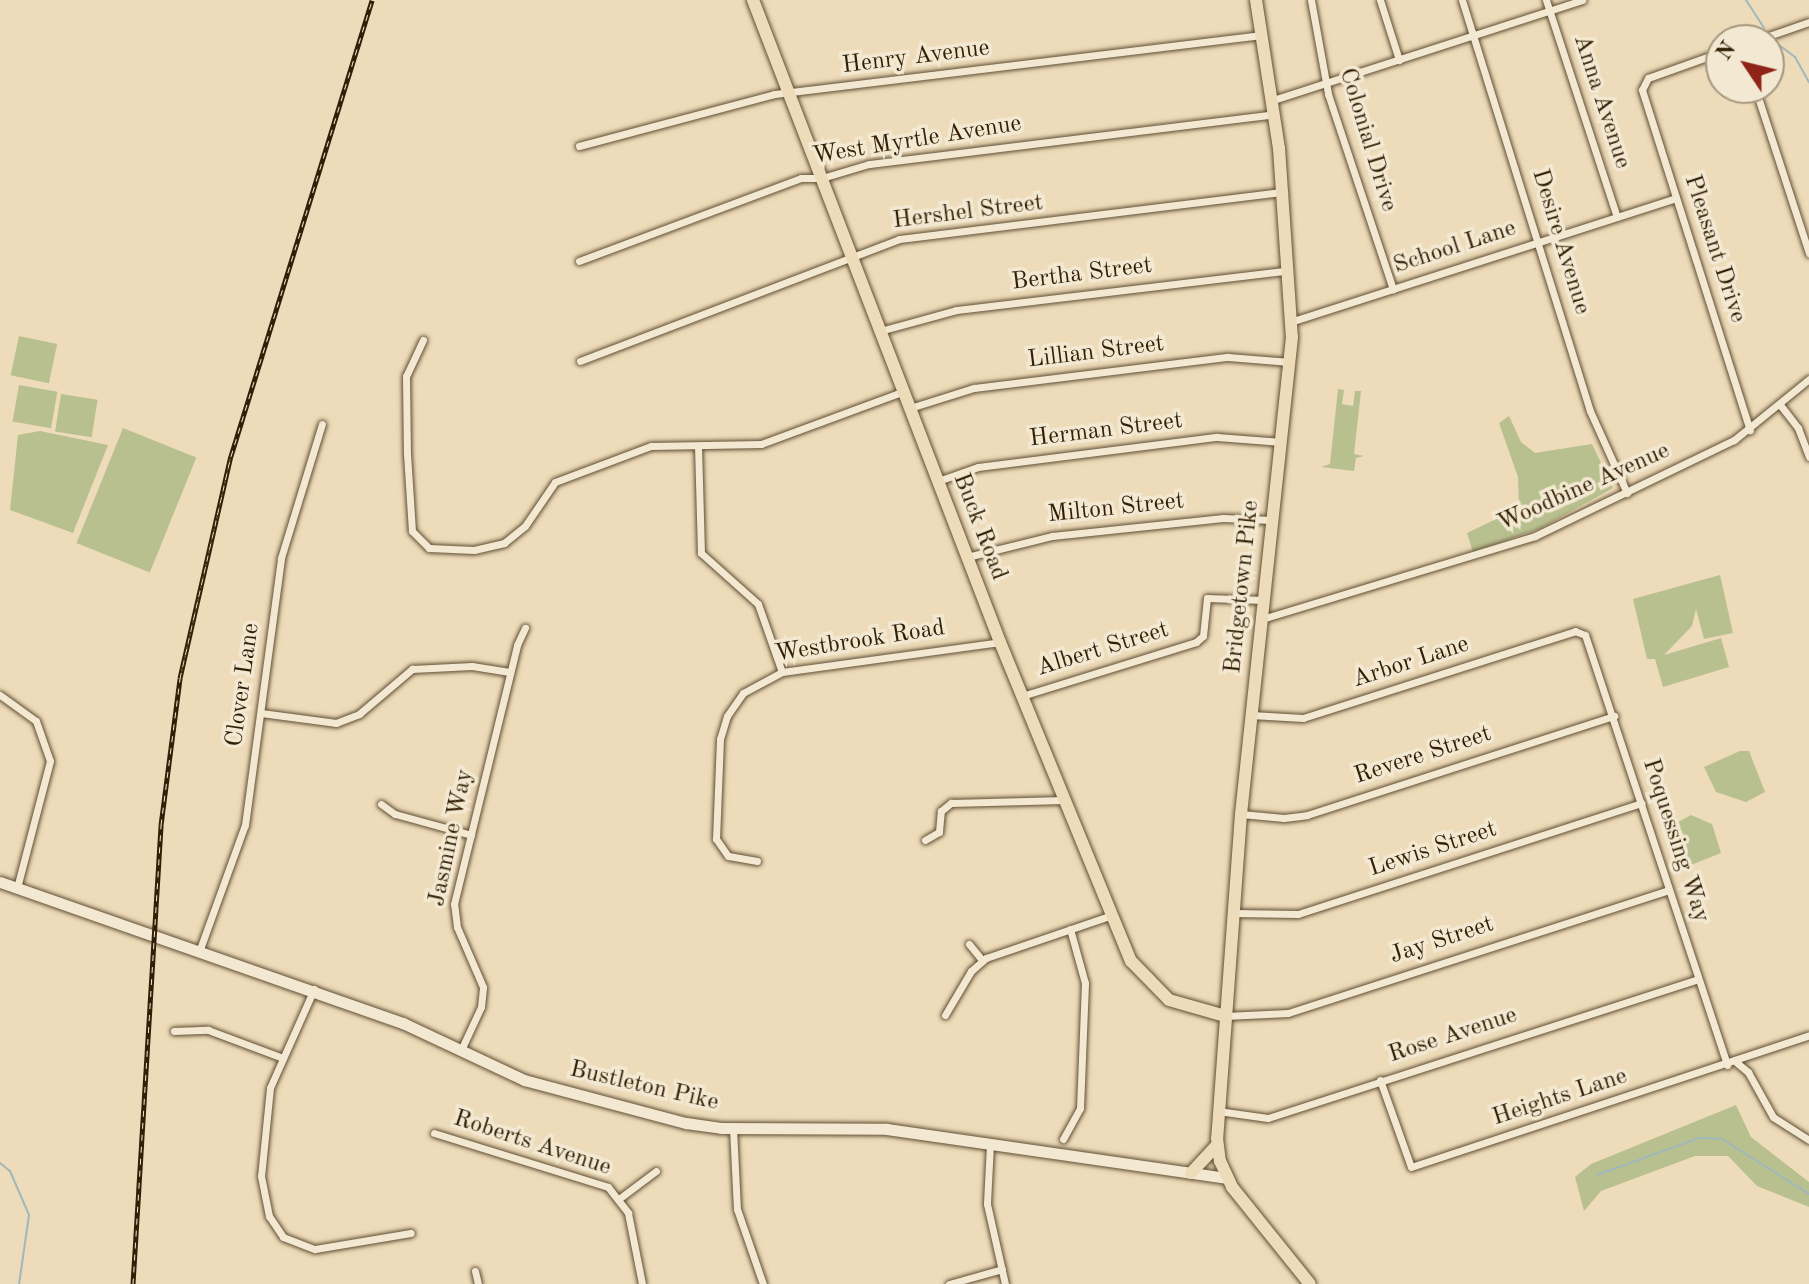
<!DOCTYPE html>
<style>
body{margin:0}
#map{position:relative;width:1809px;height:1284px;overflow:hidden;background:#eddbb9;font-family:"Old Standard TT",serif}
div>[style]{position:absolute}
.green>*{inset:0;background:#b9c08f;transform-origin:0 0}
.stream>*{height:2px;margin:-1px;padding:0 1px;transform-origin:1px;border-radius:1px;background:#a0b8bb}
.roads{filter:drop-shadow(0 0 2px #614e33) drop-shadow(0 0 2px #614e33)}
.minor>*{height:7px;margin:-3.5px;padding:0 3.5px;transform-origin:3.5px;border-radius:3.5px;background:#f3e8d2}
.secondary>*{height:11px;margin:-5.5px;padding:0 5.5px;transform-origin:5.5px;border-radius:5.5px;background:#f3e8d2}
.primary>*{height:12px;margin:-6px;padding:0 6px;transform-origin:6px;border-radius:6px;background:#eddbb9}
.rail>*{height:5px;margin-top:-2.5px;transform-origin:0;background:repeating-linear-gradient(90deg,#f3e8d2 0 6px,#321f06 0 12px);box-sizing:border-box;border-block:2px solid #321f06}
span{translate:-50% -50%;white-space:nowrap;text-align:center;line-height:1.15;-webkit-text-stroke:7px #f3e8d2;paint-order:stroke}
.street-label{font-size:24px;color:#321f06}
.north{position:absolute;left:1705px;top:24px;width:80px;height:80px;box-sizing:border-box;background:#f3e8d2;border:2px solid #a69880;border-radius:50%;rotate:305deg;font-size:22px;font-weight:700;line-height:32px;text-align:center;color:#321f06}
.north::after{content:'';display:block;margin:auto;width:28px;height:36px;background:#8f2418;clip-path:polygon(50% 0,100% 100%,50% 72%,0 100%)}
</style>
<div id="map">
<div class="green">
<div style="left:19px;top:336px;width:39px;height:40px;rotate:12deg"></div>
<div style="left:19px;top:385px;width:39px;height:37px;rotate:10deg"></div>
<div style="clip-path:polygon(1338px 389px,1344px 390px,1342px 404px,1353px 406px,1355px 391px,1361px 391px,1354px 454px,1364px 456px,1356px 458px,1354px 471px,1321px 467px,1330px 464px)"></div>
<div style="left:61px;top:394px;width:37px;height:38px;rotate:9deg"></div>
<div style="clip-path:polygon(1509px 416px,1521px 442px,1535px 453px,1592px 444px,1613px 488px,1541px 528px,1473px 552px,1467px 533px,1519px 508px,1518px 477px,1499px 423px)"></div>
<div style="left:123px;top:428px;width:79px;height:124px;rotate:22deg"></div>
<div style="clip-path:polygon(40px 431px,108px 445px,73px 533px,10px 510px,18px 435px)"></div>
<div style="clip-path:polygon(1720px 575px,1733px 633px,1704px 639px,1696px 609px,1692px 626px,1664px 655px,1721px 638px,1729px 667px,1663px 687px,1655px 659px,1647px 659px,1633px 599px)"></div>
<div style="clip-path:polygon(1740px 751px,1749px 751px,1765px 792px,1746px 802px,1716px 792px,1704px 767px)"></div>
<div style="clip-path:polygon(1691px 815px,1712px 824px,1721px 853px,1686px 867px,1679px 864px,1669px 827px)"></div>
<div style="clip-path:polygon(1736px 1105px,1751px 1137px,1809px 1182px,1809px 1207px,1757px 1186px,1728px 1156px,1695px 1156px,1601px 1191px,1584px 1211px,1575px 1177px,1591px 1164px)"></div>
</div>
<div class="stream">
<div style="left:1746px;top:0;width:33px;rotate:57deg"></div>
<div style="left:1771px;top:39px;width:30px;rotate:37deg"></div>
<div style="left:1795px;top:57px;width:29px;rotate:61deg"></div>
<div style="left:0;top:1163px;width:13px;rotate:39deg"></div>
<div style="left:10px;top:1171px;width:48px;rotate:66.6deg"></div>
<div style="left:29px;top:1215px;width:70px;rotate:98.2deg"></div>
<div style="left:1597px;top:1175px;width:109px;rotate:-19.9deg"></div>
<div style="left:1699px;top:1138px;width:23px;rotate:2deg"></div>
<div style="left:1722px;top:1139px;width:103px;rotate:32.3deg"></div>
</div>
<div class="roads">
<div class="minor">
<div style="left:1311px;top:0;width:96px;rotate:79.7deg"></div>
<div style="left:1328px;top:94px;width:206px;rotate:71.6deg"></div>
<div style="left:1380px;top:0;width:63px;rotate:72.4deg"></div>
<div style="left:1462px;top:0;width:430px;rotate:72.7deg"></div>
<div style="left:1590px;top:411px;width:90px;rotate:65.7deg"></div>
<div style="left:1546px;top:0;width:228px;rotate:71.9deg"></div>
<div style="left:1757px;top:40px;width:55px;rotate:-19.1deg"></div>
<div style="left:1721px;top:52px;width:77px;rotate:160.4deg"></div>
<div style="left:1648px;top:78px;width:13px;rotate:117deg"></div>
<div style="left:1642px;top:90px;width:357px;rotate:72.4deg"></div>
<div style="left:1755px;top:88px;width:174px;rotate:71.9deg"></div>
<div style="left:1273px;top:100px;width:325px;rotate:-17.9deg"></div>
<div style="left:579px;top:146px;width:202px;rotate:-14.9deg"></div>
<div style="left:774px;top:94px;width:492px;rotate:-6.9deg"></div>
<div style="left:579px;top:261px;width:237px;rotate:-20.5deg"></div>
<div style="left:801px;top:178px;width:21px"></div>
<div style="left:822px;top:178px;width:49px;rotate:-16.6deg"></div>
<div style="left:869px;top:164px;width:409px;rotate:-7deg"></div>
<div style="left:1293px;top:321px;width:401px;rotate:-17.8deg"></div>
<div style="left:880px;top:331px;width:79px;rotate:-15.4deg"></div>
<div style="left:956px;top:310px;width:335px;rotate:-6.8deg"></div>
<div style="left:423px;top:340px;width:40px;rotate:115deg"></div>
<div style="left:406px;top:376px;width:78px;rotate:89.3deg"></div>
<div style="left:407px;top:454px;width:77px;rotate:86.3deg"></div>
<div style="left:412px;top:531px;width:24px;rotate:45deg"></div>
<div style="left:429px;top:548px;width:45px;rotate:2.5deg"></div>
<div style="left:474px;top:550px;width:31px;rotate:-13deg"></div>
<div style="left:504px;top:543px;width:27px;rotate:-39deg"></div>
<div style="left:525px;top:526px;width:53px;rotate:-55.7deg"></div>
<div style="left:555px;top:482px;width:103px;rotate:-20.6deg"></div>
<div style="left:651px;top:446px;width:110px;rotate:-1deg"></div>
<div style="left:761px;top:444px;width:153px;rotate:-20.3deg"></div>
<div style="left:580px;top:361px;width:342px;rotate:-20.9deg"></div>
<div style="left:899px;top:239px;width:388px;rotate:-7deg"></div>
<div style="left:1781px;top:406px;width:28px;rotate:52deg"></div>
<div style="left:1798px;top:428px;width:31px;rotate:69deg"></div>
<div style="left:910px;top:408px;width:67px;rotate:-17.4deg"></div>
<div style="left:974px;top:388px;width:256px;rotate:-7deg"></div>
<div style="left:1228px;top:357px;width:62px;rotate:4.6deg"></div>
<div style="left:698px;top:446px;width:107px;rotate:88.4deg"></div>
<div style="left:701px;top:553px;width:76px;rotate:41.8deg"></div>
<div style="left:758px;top:604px;width:72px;rotate:70.6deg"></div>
<div style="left:938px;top:481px;width:42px;rotate:-19.3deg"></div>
<div style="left:978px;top:467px;width:241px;rotate:-7.2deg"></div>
<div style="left:1217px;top:437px;width:65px;rotate:4.4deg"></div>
<div style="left:967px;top:557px;width:88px;rotate:-13.9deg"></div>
<div style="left:1052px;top:536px;width:172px;rotate:-6deg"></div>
<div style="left:1223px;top:518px;width:50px;rotate:2.3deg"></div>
<div style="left:1262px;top:619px;width:285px;rotate:-16.9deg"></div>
<div style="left:1535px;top:536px;width:221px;rotate:-25.8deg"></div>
<div style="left:1734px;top:440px;width:97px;rotate:-39.1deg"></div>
<div style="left:0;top:695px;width:44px;rotate:35.8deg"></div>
<div style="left:36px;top:721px;width:42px;rotate:70.7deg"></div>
<div style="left:50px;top:761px;width:131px;rotate:104.6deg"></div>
<div style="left:1022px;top:696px;width:182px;rotate:-17.2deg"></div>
<div style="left:1196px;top:642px;width:9px;rotate:-41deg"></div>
<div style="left:1203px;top:636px;width:38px;rotate:-84deg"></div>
<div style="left:1207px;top:598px;width:57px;rotate:2deg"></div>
<div style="left:261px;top:713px;width:76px;rotate:7.6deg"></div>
<div style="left:336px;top:723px;width:25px;rotate:-21deg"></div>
<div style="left:359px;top:714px;width:70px;rotate:-40.3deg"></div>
<div style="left:412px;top:669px;width:60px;rotate:-2.9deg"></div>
<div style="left:472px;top:666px;width:38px;rotate:9deg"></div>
<div style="left:1251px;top:715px;width:52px;rotate:3.3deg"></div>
<div style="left:1303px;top:718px;width:286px;rotate:-17.7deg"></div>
<div style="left:1575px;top:631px;width:11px;rotate:22deg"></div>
<div style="left:1585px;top:635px;width:453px;rotate:71.7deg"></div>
<div style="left:381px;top:804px;width:17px;rotate:36deg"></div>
<div style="left:395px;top:814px;width:79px;rotate:15.4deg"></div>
<div style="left:1241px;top:814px;width:43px;rotate:5.3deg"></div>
<div style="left:1284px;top:818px;width:23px;rotate:-7deg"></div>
<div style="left:1307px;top:815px;width:323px;rotate:-17.9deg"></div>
<div style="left:925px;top:840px;width:16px;rotate:-30deg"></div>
<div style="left:939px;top:832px;width:21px;rotate:-85deg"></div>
<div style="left:941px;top:811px;width:13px;rotate:-39deg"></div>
<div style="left:951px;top:803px;width:113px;rotate:-1.5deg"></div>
<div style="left:757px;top:861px;width:29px;rotate:-170deg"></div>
<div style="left:728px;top:856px;width:21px;rotate:-125deg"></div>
<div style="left:716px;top:839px;width:100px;rotate:-87.7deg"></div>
<div style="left:720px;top:739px;width:24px;rotate:-73deg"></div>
<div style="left:727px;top:716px;width:28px;rotate:-55deg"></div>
<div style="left:743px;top:693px;width:44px;rotate:-28.3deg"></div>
<div style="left:782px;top:672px;width:220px;rotate:-7.8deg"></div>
<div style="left:1233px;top:913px;width:65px;rotate:0.9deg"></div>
<div style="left:1298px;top:914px;width:361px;rotate:-17.9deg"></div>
<div style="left:969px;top:944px;width:21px;rotate:51deg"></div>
<div style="left:200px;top:949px;width:132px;rotate:-70.1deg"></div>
<div style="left:245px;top:825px;width:269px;rotate:-82.3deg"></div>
<div style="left:281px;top:558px;width:140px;rotate:-73deg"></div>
<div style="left:314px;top:989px;width:108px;rotate:114deg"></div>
<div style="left:270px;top:1088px;width:88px;rotate:95.8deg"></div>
<div style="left:261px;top:1176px;width:41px;rotate:78.7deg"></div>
<div style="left:269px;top:1216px;width:25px;rotate:56deg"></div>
<div style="left:283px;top:1237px;width:34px;rotate:21deg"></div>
<div style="left:315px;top:1249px;width:97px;rotate:-9.5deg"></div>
<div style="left:945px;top:1015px;width:51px;rotate:-59.4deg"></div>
<div style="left:971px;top:971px;width:20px;rotate:-41deg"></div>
<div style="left:986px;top:958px;width:133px;rotate:-18.8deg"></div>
<div style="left:1225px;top:1016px;width:63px;rotate:-2.7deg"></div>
<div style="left:1288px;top:1013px;width:400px;rotate:-17.9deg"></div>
<div style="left:174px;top:1031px;width:34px;rotate:-2deg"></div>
<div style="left:208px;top:1030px;width:80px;rotate:20.5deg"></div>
<div style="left:461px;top:1050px;width:47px;rotate:-65.1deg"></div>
<div style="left:481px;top:1007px;width:20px;rotate:-84deg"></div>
<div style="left:483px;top:987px;width:65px;rotate:-113.4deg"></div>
<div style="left:457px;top:927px;width:23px;rotate:-97deg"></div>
<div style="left:454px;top:904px;width:267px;rotate:-76.3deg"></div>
<div style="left:517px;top:645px;width:19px;rotate:-65deg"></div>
<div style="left:1736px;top:1062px;width:16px;rotate:40deg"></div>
<div style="left:1748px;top:1072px;width:51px;rotate:60.9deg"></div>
<div style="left:1773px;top:1117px;width:43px;rotate:32.6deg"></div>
<div style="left:1380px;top:1080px;width:92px;rotate:70.4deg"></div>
<div style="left:1411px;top:1167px;width:419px;rotate:-18.3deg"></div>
<div style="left:1218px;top:1111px;width:50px;rotate:8deg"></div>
<div style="left:1268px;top:1118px;width:452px;rotate:-17.9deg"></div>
<div style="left:733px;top:1128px;width:81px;rotate:87.2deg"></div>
<div style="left:737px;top:1209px;width:79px;rotate:70.9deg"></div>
<div style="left:434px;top:1133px;width:182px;rotate:17.2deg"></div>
<div style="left:608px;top:1187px;width:33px;rotate:52deg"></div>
<div style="left:628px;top:1213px;width:72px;rotate:78.8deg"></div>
<div style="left:1063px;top:1139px;width:35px;rotate:-61deg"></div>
<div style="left:1080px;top:1108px;width:125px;rotate:-87.7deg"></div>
<div style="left:1085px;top:983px;width:56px;rotate:-105.5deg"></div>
<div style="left:990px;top:1144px;width:60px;rotate:92.9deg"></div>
<div style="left:987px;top:1204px;width:82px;rotate:77.3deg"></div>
<div style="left:620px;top:1198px;width:45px;rotate:-36.9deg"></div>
<div style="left:475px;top:1271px;width:13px;rotate:77deg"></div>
<div style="left:949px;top:1284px;width:55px;rotate:-15.8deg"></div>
</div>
<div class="secondary">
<div style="left:0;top:882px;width:427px;rotate:19.3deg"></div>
<div style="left:403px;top:1023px;width:134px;rotate:25.2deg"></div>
<div style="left:524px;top:1080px;width:168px;rotate:14.9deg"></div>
<div style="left:686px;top:1123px;width:35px;rotate:8deg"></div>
<div style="left:721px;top:1128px;width:166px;rotate:0.3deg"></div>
<div style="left:887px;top:1129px;width:344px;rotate:8.2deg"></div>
</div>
<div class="primary">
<div style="left:753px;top:0;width:688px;rotate:68.96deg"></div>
<div style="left:1000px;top:642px;width:345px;rotate:67.7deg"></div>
<div style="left:1131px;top:961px;width:54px;rotate:45.7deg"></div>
<div style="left:1169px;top:1000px;width:58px;rotate:15.9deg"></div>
<div style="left:1256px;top:0;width:150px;rotate:81.2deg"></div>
<div style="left:1279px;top:148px;width:189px;rotate:86.1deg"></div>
<div style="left:1292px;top:337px;width:480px;rotate:96.1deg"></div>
<div style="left:1241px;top:814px;width:325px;rotate:94.2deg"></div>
<div style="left:1217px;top:1138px;width:23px;rotate:83deg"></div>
<div style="left:1220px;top:1161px;width:29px;rotate:65deg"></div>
<div style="left:1232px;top:1187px;width:124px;rotate:51.2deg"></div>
<div style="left:1191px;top:1173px;width:38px;rotate:-47deg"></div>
</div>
</div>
<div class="rail">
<div style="left:133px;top:1284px;width:460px;rotate:-86.5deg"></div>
<div style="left:161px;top:825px;width:148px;rotate:-82.6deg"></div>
<div style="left:180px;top:678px;width:228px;rotate:-77.1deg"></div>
<div style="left:231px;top:456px;width:477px;rotate:-72.8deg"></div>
</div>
<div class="street-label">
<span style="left:916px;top:58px;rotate:-7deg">Henry Avenue</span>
<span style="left:1601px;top:102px;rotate:72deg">Anna Avenue</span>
<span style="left:1367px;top:140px;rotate:73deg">Colonial Drive</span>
<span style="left:917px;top:141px;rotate:-9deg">West Myrtle Avenue</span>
<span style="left:968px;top:213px;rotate:-7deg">Hershel Street</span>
<span style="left:1560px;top:242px;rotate:73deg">Desire Avenue</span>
<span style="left:1455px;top:248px;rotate:-18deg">School Lane</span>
<span style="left:1714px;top:249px;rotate:72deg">Pleasant Drive</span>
<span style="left:1082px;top:275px;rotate:-7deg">Bertha Street</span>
<span style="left:1096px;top:353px;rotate:-7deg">Lillian Street</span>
<span style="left:1106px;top:431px;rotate:-7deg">Herman Street</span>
<span style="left:1584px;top:488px;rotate:-24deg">Woodbine Avenue</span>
<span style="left:1116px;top:509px;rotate:-6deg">Milton Street</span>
<span style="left:979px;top:527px;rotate:69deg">Buck Road</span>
<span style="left:1243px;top:587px;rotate:-84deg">Bridgetown Pike</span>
<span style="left:860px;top:642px;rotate:-9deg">Westbrook Road</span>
<span style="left:1103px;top:650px;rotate:-17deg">Albert Street</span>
<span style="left:1411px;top:663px;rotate:-18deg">Arbor Lane</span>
<span style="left:244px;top:685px;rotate:-82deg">Clover Lane</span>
<span style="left:1423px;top:756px;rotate:-18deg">Revere Street</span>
<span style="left:452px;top:838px;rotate:-78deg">Jasmine Way</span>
<span style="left:1675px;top:841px;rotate:72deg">Poquessing Way</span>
<span style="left:1433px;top:850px;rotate:-18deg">Lewis Street</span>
<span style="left:1442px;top:941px;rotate:-18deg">Jay Street</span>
<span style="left:1453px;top:1036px;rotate:-18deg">Rose Avenue</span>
<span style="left:644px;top:1087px;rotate:13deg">Bustleton Pike</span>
<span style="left:1560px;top:1098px;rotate:-18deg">Heights Lane</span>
<span style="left:532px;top:1144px;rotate:18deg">Roberts Avenue</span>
</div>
<div class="north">N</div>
</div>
